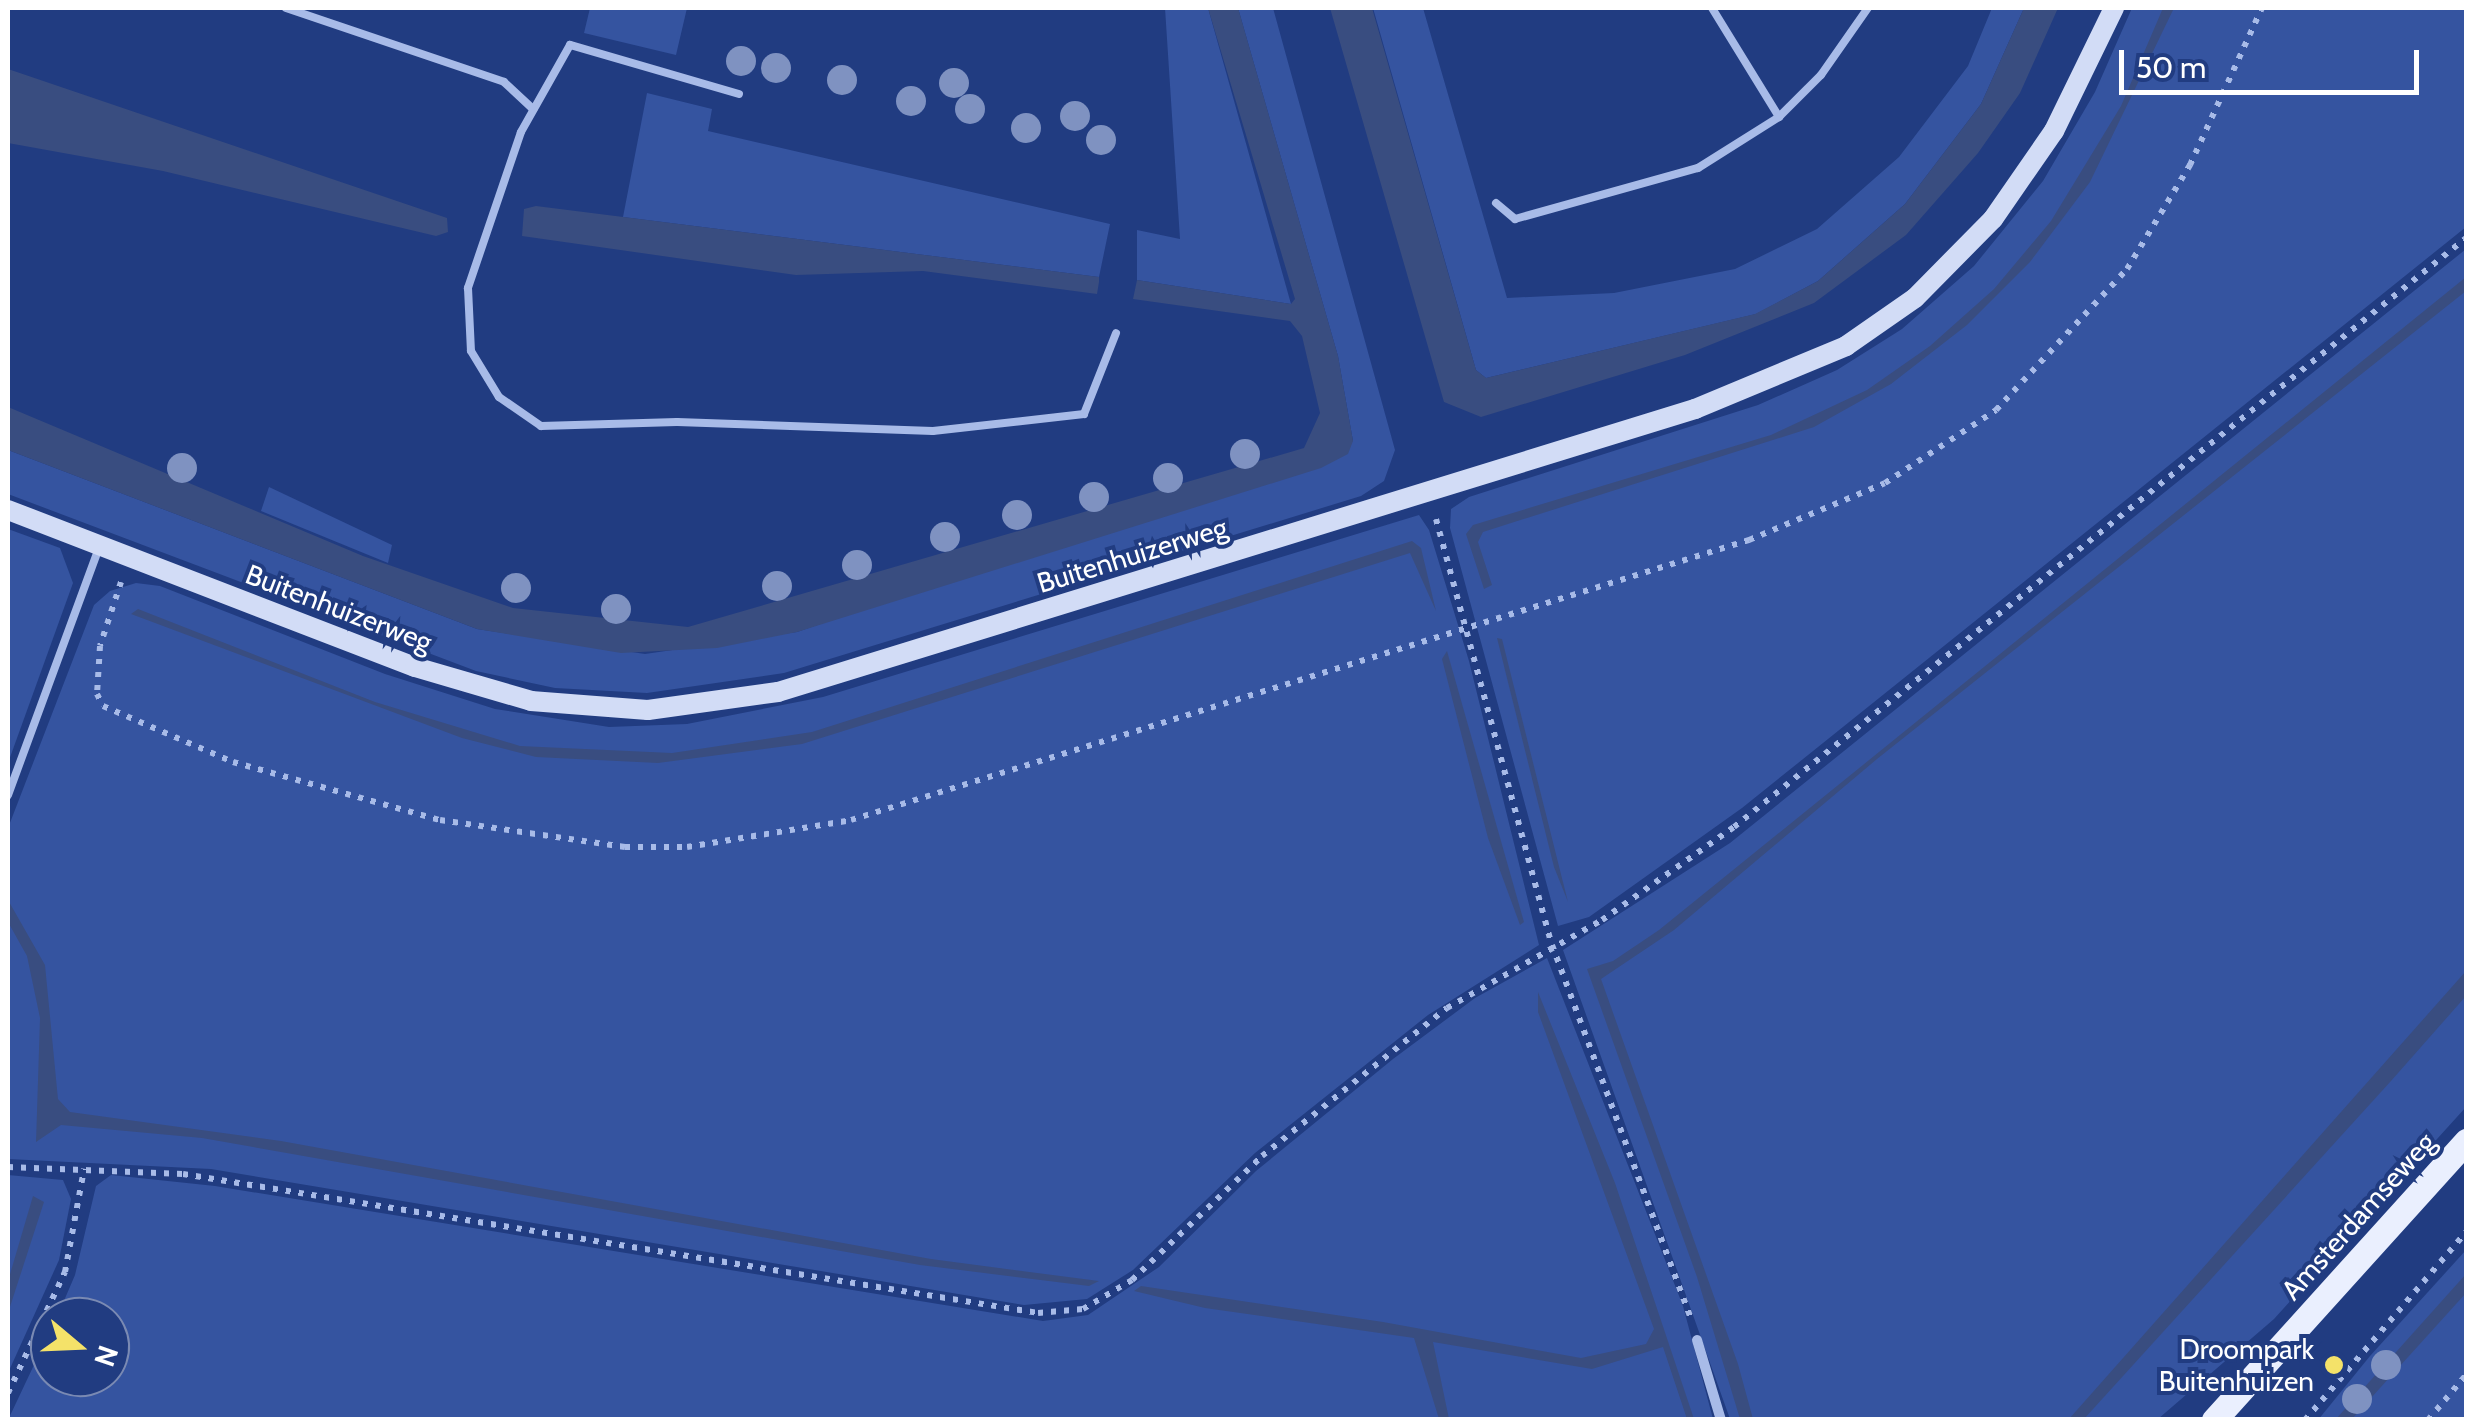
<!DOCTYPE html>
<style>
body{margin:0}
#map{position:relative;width:2474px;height:1427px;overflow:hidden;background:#213c81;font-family:Cabin,sans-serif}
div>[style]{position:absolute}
.green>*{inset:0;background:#3554a0}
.water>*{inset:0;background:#394d80}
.path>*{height:6px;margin-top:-3px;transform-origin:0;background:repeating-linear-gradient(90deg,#a8bbe8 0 5px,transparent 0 13px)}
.lane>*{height:8px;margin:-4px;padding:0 4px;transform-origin:4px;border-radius:4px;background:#a8bbe8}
.street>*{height:10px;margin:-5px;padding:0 5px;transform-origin:5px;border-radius:5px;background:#a8bbe8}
.secondary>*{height:20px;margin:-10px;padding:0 10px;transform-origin:10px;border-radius:10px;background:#d2dcf6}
.primary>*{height:25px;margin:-12.5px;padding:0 12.5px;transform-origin:12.5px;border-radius:12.5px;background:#eaeffe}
.trees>*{width:30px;height:30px;margin:-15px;border-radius:50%;background:#7f92c1}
.dots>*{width:28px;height:28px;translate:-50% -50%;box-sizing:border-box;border:5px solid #213c81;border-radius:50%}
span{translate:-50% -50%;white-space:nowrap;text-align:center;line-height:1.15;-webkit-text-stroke:8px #213c81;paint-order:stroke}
.street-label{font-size:28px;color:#fff}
.poi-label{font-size:28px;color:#fff}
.right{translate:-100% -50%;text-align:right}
.frame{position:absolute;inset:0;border:10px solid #fff;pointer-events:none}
.north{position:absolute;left:30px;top:1297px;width:100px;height:100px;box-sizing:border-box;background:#213c81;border:2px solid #7a8ab3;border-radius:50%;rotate:109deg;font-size:28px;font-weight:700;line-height:40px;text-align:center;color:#fff}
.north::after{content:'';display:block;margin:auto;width:35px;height:45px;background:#f4e269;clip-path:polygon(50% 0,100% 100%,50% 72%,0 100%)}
.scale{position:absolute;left:2119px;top:50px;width:300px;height:45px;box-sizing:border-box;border:5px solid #fff;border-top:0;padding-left:12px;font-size:30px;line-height:35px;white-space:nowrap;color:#fff;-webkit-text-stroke:8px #213c81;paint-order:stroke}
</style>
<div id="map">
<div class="green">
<div style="clip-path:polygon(590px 8px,687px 8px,676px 55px,584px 33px)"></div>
<div style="clip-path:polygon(1165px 8px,1208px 8px,1291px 304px,1137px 280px,1137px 230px,1180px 239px)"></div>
<div style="clip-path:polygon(1238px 8px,1273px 8px,1395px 450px,1384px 481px,1361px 496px,784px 673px,647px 693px,555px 688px,476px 671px,8px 494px,8px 450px,477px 629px,645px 654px,797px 632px,1353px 441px,1338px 356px)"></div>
<div style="clip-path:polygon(1373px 8px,1423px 8px,1507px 298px,1614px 293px,1735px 269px,1817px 229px,1899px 157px,1968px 66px,1992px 8px,2024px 8px,1981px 104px,1905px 204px,1818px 281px,1756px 314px,1486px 378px,1476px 370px)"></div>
<div style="clip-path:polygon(2132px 8px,2466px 8px,2466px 227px,1742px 808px,1589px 917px,1558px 926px,1450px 528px,1451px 509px,1469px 497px,1758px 405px,1837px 370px,1902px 329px,1974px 266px,2043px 181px,2095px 92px)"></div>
<div style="clip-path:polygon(647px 93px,712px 109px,708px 131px,1110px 224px,1099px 277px,623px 217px)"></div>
<div style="clip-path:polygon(2466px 249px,2466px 1107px,2274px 1319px,2158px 1419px,1730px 1419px,1563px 950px,1730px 843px)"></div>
<div style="clip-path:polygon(269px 487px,392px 545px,388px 563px,261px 511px)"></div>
<div style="clip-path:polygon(1419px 515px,1429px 530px,1469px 661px,1539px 945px,1428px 1015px,1255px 1153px,1133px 1270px,1087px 1299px,1024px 1305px,211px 1169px,8px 1159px,8px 828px,94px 605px,110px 591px,136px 583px,160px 586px,385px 674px,495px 709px,609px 727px,687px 724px,823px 697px)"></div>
<div style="clip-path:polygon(8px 529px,60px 548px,73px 583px,8px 763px)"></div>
<div style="clip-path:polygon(1547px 958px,1683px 1306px,1713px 1419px,8px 1420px,50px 1331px,50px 1377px,110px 1377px,110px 1317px,57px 1317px,75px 1275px,96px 1186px,111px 1175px,215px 1186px,1043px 1321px,1088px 1315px,1159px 1267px,1256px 1171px,1393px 1059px,1475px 998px)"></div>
<div style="clip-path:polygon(8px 1175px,63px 1180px,71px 1199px,59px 1260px,8px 1373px)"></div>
<div style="clip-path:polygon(2466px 1250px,2466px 1419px,2318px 1420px,2370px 1356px)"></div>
</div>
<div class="water">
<div style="clip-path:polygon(1208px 8px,1238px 8px,1338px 356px,1353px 441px,1348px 454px,1321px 468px,797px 632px,717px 648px,621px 653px,477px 629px,8px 450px,8px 407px,363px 556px,513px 608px,688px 627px,1304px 448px,1320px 413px,1302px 336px,1290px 321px,1133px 299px,1137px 280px,1291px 304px,1295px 299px)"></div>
<div style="clip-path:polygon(1330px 8px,1372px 8px,1476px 370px,1486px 378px,1755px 314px,1818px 281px,1905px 204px,1981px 104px,2024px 8px,2058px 8px,2020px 93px,1978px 153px,1906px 235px,1814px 303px,1685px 355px,1481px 417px,1444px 402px)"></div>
<div style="clip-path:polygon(2163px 8px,2174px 8px,2090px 182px,2030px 262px,1967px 325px,1891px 384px,1814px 427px,1483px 532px,1478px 542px,1492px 585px,1484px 589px,1466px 534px,1473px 525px,1771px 435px,1867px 390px,1930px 346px,1994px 289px,2051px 221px,2121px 106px)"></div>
<div style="clip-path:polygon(8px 69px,447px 218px,448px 232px,436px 236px,163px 171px,8px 143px)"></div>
<div style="clip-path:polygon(536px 206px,1099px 277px,1099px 282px,1097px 294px,923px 271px,796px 275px,522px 236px,524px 209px)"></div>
<div style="clip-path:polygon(2466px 277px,2466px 291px,1877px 759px,1674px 930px,1601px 979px,1738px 1364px,1753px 1419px,1740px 1419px,1697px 1277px,1587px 969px,1613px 961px,1659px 930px)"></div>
<div style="clip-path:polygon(1412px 541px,1421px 548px,1436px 611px,1410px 553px,802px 744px,658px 763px,536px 757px,462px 738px,131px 614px,138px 609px,375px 702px,520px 746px,672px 753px,812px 732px)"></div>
<div style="clip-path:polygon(1497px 638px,1502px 639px,1568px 902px,1554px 867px)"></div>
<div style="clip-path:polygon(1447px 651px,1524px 922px,1520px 925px,1488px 838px,1442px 659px)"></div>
<div style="clip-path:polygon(8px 900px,45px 965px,58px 1099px,70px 1112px,281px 1141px,931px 1259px,1099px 1281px,1089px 1286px,920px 1265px,202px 1138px,61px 1125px,36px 1142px,40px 1018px,27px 956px,8px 922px)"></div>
<div style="clip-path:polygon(2466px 971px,2466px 996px,2391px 1081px,2084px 1419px,2069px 1419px)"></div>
<div style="clip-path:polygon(1538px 992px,1615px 1183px,1694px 1419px,1687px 1419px,1663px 1347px,1592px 1369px,1433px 1342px,1449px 1419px,1439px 1419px,1414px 1338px,1205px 1308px,1134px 1291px,1141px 1286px,1383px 1322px,1581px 1358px,1646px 1344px,1654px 1329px,1538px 1012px)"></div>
<div style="clip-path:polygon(33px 1196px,44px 1202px,8px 1313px,8px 1281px)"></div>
<div style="clip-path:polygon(2466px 1274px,2466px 1293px,2352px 1419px,2336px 1419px)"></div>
</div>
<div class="path">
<div style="left:1436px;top:519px;width:442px;rotate:74.8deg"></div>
<div style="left:1552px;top:945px;width:397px;rotate:69.6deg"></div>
<div style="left:121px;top:582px;width:67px;rotate:108.2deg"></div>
<div style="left:100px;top:646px;width:48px;rotate:93.6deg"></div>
<div style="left:97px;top:694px;width:13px;rotate:63deg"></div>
<div style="left:103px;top:706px;width:142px;rotate:23.3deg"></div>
<div style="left:233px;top:762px;width:215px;rotate:15.7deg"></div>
<div style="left:440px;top:820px;width:187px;rotate:8.3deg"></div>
<div style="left:625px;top:847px;width:62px"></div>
<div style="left:687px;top:847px;width:166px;rotate:-9.3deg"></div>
<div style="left:851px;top:820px;width:941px;rotate:-17.32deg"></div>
<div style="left:1749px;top:540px;width:147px;rotate:-22.7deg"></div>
<div style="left:1885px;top:483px;width:133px;rotate:-33.3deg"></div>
<div style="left:1996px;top:410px;width:192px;rotate:-47.1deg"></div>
<div style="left:2127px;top:269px;width:122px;rotate:-58.8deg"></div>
<div style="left:2190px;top:165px;width:173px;rotate:-65.4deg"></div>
<div style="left:8px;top:1167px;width:175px;rotate:2.3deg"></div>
<div style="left:183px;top:1174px;width:866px;rotate:9.23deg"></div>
<div style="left:1038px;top:1313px;width:45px;rotate:-5.1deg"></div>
<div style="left:1083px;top:1309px;width:57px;rotate:-30.6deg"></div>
<div style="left:1132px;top:1280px;width:180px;rotate:-43.6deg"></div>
<div style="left:1262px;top:1156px;width:237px;rotate:-38.7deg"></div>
<div style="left:1447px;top:1008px;width:178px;rotate:-29.6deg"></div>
<div style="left:1602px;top:920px;width:161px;rotate:-35.2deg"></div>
<div style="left:1734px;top:827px;width:940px;rotate:-38.82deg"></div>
<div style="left:8px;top:1393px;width:134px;rotate:-64.8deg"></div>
<div style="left:65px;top:1272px;width:105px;rotate:-79.5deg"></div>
<div style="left:2305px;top:1420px;width:248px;rotate:-49.4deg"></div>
<div style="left:2428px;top:1420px;width:59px;rotate:-49.8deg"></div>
</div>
<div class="lane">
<div style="left:286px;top:8px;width:230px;rotate:18.7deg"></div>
<div style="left:504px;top:82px;width:40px;rotate:43deg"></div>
<div style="left:1712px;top:8px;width:128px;rotate:58.4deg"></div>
<div style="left:739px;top:94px;width:176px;rotate:-163.8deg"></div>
<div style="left:570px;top:45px;width:100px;rotate:119.4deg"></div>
<div style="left:521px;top:132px;width:165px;rotate:108.8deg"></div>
<div style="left:468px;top:288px;width:63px;rotate:87.3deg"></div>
<div style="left:471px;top:351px;width:54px;rotate:58.7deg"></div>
<div style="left:499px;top:397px;width:51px;rotate:34.6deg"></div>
<div style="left:541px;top:426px;width:136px;rotate:-1.7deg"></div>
<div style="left:677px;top:422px;width:256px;rotate:2deg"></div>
<div style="left:933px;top:431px;width:152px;rotate:-6.4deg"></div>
<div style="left:1084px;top:414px;width:87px;rotate:-68.4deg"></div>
<div style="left:1496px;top:203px;width:25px;rotate:40deg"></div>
<div style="left:1515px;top:219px;width:190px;rotate:-15.6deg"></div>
<div style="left:1698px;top:168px;width:96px;rotate:-32.2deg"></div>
<div style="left:1779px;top:117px;width:59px;rotate:-45deg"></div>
<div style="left:1821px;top:75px;width:82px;rotate:-55deg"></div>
<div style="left:8px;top:795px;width:261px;rotate:-69.8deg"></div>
</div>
<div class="street">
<div style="left:1697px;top:1340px;width:84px;rotate:73.3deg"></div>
</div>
<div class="secondary">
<div style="left:8px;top:510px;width:436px;rotate:21.1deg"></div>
<div style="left:415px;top:667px;width:121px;rotate:16.3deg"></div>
<div style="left:531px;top:701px;width:117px;rotate:4.4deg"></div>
<div style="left:648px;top:710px;width:131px;rotate:-7.9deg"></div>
<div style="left:778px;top:692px;width:960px;rotate:-17.15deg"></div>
<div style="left:1695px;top:409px;width:164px;rotate:-22.6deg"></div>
<div style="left:1846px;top:346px;width:84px;rotate:-34.8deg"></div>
<div style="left:1915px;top:298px;width:111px;rotate:-45.4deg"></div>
<div style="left:1993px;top:219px;width:107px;rotate:-55.3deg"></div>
<div style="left:2054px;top:131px;width:137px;rotate:-64deg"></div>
</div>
<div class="primary">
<div style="left:2214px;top:1420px;width:376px;rotate:-47.9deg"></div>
</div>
<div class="trees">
<div style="left:741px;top:61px"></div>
<div style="left:776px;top:68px"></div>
<div style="left:842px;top:80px"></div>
<div style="left:954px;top:83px"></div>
<div style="left:911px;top:101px"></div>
<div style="left:970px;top:109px"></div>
<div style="left:1075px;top:116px"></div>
<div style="left:1026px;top:128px"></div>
<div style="left:1101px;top:140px"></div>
<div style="left:1245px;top:454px"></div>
<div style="left:182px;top:468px"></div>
<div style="left:1168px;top:478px"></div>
<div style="left:1094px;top:497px"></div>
<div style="left:1017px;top:515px"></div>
<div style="left:945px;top:537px"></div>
<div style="left:857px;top:565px"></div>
<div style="left:777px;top:586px"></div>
<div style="left:516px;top:588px"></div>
<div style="left:616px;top:609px"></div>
<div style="left:2386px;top:1365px"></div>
<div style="left:2357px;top:1399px"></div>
</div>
<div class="dots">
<div style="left:2334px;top:1365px;background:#f4e269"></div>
</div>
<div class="street-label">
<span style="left:1132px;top:555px;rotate:-17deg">Buitenhuizerweg</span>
<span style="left:339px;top:608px;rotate:21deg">Buitenhuizerweg</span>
<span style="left:2358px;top:1216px;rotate:-48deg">Amsterdamseweg</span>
</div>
<div class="poi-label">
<span class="right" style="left:2314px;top:1365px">Droompark<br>Buitenhuizen</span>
</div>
<div class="frame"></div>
<div class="north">N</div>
<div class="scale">50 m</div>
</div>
